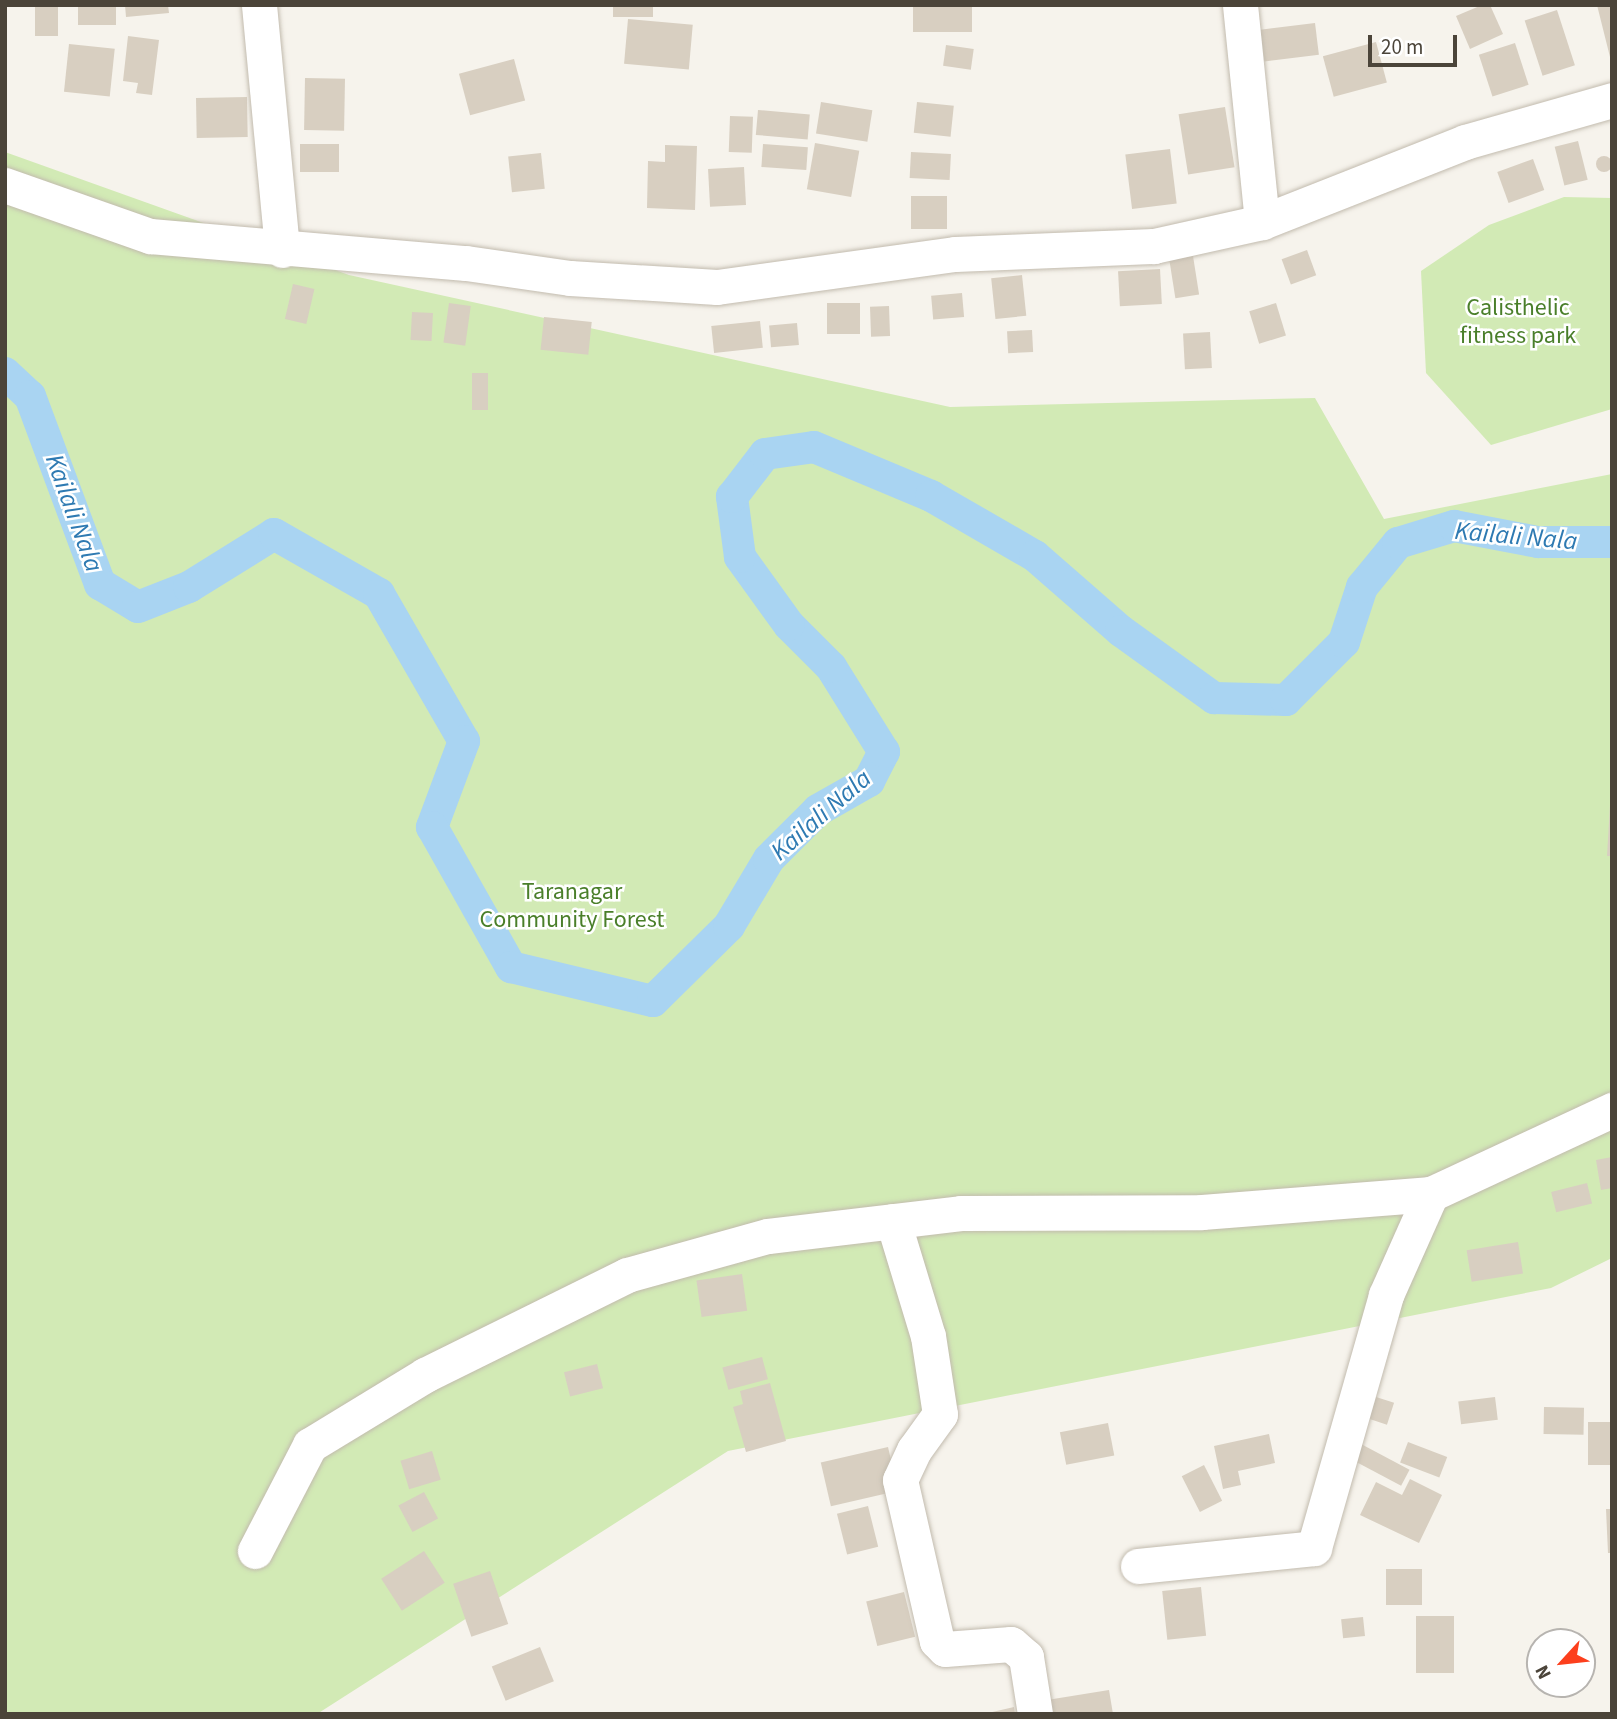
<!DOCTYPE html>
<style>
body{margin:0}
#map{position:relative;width:1617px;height:1719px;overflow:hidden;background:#f6f3ec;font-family:"Source Sans 3",sans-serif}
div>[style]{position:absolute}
.green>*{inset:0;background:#d2eab5}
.canal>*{height:32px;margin:-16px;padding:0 16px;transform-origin:16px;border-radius:16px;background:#a9d4f2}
.building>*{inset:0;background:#d8cfc1;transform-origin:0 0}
.round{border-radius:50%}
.roads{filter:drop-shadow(0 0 2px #c2bbae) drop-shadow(0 0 2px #c2bbae)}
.minor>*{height:35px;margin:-17.5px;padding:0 17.5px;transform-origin:17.5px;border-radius:17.5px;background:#fff}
span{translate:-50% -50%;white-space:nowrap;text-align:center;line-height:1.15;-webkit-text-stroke:5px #fff;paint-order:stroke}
.park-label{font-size:24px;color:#4a7f2a}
.water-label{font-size:26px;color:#2e7ab2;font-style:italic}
.frame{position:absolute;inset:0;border:7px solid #4b4439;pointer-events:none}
.north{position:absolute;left:1526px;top:1628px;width:70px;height:70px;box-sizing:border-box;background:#fff;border:2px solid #b7b4b0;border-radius:50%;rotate:243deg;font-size:19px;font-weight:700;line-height:28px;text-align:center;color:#4b4439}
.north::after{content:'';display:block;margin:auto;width:24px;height:32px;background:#fc3f1d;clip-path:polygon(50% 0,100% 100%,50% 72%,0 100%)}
.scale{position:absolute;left:1368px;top:35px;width:89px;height:32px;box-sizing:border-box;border:4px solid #4b4439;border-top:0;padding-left:9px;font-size:21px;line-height:24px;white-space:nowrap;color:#4b4439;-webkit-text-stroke:5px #fff;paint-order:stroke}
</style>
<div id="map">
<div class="green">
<div style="clip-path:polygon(5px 152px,349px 275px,950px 407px,1315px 398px,1384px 519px,1612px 474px,1612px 1258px,1551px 1288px,728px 1451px,317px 1714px,5px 1714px)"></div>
<div style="clip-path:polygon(1564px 197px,1612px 198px,1612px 409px,1491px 445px,1426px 373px,1421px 271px,1489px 225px)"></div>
</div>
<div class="canal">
<div style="left:5px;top:373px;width:34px;rotate:43deg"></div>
<div style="left:30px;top:396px;width:201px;rotate:69.6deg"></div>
<div style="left:100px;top:584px;width:44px;rotate:31.2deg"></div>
<div style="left:138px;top:607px;width:55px;rotate:-21.4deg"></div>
<div style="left:189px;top:587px;width:100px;rotate:-31.9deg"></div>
<div style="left:274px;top:534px;width:121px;rotate:29.7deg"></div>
<div style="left:379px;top:594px;width:170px;rotate:60deg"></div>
<div style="left:464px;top:741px;width:92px;rotate:110.4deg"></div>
<div style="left:432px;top:827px;width:161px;rotate:60.6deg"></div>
<div style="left:511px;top:967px;width:146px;rotate:13.5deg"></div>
<div style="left:653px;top:1001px;width:107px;rotate:-44.6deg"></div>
<div style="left:729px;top:926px;width:78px;rotate:-59.2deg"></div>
<div style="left:769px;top:859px;width:69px;rotate:-45deg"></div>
<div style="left:818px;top:810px;width:59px;rotate:-29.6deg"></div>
<div style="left:869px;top:781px;width:33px;rotate:-63deg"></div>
<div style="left:884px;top:752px;width:100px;rotate:-121.9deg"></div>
<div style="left:831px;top:667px;width:59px;rotate:-135deg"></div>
<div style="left:789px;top:625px;width:84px;rotate:-125.8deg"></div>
<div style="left:740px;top:557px;width:61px;rotate:-97.6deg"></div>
<div style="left:732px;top:497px;width:54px;rotate:-52.5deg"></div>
<div style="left:765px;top:454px;width:49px;rotate:-8.1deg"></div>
<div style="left:814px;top:447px;width:127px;rotate:22.7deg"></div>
<div style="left:931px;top:496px;width:120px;rotate:30deg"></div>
<div style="left:1035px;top:556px;width:114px;rotate:41.1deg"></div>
<div style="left:1121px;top:631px;width:115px;rotate:35.8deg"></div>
<div style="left:1214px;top:698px;width:72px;rotate:1.6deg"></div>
<div style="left:1286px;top:700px;width:82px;rotate:-45deg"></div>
<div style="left:1344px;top:642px;width:58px;rotate:-71.9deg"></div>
<div style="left:1362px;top:587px;width:57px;rotate:-50.7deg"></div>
<div style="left:1398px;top:543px;width:59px;rotate:-16.9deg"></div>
<div style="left:1454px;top:526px;width:86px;rotate:10.8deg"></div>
<div style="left:1538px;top:542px;width:74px"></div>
</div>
<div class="building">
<div style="left:35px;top:5px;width:23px;height:31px"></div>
<div style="left:78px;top:5px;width:38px;height:20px"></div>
<div style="clip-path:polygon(125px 5px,168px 5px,169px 13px,126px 17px)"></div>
<div style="left:613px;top:5px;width:40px;height:12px"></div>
<div style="left:913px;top:5px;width:59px;height:27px"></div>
<div style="clip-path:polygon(1482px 5px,1490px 5px,1503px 34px,1470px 49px,1456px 16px)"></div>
<div style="clip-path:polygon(1597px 5px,1612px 5px,1612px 61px,1611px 61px)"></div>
<div style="left:1557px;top:10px;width:58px;height:34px;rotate:72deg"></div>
<div style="left:628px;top:19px;width:65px;height:45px;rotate:5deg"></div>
<div style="left:1315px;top:23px;width:32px;height:55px;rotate:83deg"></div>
<div style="clip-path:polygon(128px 36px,159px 40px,152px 95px,136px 93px,138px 83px,123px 81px)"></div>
<div style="left:1376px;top:42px;width:42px;height:55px;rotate:75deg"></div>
<div style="left:1515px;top:43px;width:44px;height:38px;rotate:72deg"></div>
<div style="left:69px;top:44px;width:46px;height:48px;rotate:6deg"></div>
<div style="left:946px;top:45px;width:28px;height:21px;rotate:8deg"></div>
<div style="left:514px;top:59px;width:43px;height:57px;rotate:75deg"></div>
<div style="left:305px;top:78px;width:40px;height:52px;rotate:1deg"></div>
<div style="left:247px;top:97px;width:40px;height:51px;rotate:89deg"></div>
<div style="left:821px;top:102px;width:52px;height:32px;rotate:9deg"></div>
<div style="left:917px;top:102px;width:37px;height:31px;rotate:6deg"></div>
<div style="left:1225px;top:107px;width:61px;height:47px;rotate:81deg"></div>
<div style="left:758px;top:110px;width:52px;height:25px;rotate:5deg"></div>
<div style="left:730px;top:116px;width:23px;height:36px;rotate:2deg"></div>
<div style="left:1578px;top:141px;width:40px;height:24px;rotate:76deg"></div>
<div style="left:815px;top:143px;width:45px;height:47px;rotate:10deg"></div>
<div style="left:339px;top:144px;width:28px;height:39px;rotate:90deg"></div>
<div style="left:763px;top:144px;width:45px;height:23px;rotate:4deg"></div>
<div style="clip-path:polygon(665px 145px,697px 146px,695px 210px,647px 208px,648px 161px,665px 162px)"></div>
<div style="left:1170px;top:149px;width:55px;height:45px;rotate:83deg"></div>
<div style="left:911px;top:152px;width:40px;height:26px;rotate:3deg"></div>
<div style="left:541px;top:153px;width:36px;height:33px;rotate:84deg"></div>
<div class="round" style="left:1596px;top:156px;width:16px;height:16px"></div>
<div style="left:1533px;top:159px;width:33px;height:38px;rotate:70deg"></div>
<div style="left:744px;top:167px;width:38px;height:36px;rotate:87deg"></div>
<div style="left:911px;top:196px;width:36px;height:33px"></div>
<div style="left:1307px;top:250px;width:27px;height:27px;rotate:70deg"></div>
<div style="left:1193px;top:256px;width:39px;height:24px;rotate:81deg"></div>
<div style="left:1160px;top:269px;width:35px;height:42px;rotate:87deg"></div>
<div style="left:1022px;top:275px;width:41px;height:31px;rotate:84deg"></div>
<div style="left:293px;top:284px;width:22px;height:36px;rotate:13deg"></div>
<div style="left:962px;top:293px;width:24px;height:31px;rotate:85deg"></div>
<div style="left:449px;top:303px;width:22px;height:40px;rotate:8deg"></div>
<div style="left:827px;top:303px;width:33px;height:31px"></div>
<div style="left:1276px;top:303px;width:34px;height:28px;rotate:73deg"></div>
<div style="left:889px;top:306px;width:30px;height:19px;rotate:88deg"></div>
<div style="left:412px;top:312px;width:21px;height:28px;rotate:3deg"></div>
<div style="left:544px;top:317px;width:48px;height:33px;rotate:6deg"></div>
<div style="left:760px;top:321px;width:27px;height:49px;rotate:84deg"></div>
<div style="left:797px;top:323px;width:22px;height:28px;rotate:85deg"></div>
<div style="left:1032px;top:330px;width:22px;height:25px;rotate:87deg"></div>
<div style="left:1210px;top:332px;width:36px;height:27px;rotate:87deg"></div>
<div style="left:472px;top:373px;width:16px;height:37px"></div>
<div style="clip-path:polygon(1610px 805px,1612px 805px,1612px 856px,1607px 856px)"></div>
<div style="clip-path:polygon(1612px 1157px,1612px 1188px,1601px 1190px,1596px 1160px)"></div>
<div style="left:1587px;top:1183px;width:21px;height:37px;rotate:76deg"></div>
<div style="left:1518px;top:1242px;width:32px;height:52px;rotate:81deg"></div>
<div style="left:742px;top:1274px;width:37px;height:46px;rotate:82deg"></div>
<div style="left:762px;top:1357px;width:23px;height:41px;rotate:75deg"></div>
<div style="left:597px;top:1364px;width:25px;height:34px;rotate:76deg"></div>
<div style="clip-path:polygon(770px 1383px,786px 1441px,746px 1452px,733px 1407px,743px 1404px,740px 1391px)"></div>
<div style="left:1376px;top:1397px;width:19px;height:23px;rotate:18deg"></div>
<div style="left:1495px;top:1397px;width:23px;height:37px;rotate:83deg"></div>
<div style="left:1544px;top:1407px;width:40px;height:27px;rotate:1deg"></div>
<div style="left:1612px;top:1422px;width:43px;height:24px;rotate:90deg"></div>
<div style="left:1108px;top:1423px;width:33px;height:49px;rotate:79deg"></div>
<div style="clip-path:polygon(1269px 1434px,1275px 1463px,1238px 1471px,1241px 1485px,1223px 1489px,1214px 1446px)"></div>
<div style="left:1408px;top:1442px;width:42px;height:22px;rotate:21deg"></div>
<div style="left:1361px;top:1444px;width:55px;height:18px;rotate:28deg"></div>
<div style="left:888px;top:1447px;width:45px;height:69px;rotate:77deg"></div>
<div style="left:432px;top:1451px;width:30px;height:33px;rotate:73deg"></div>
<div style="left:1204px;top:1465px;width:40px;height:25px;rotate:63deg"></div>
<div style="clip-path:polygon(1410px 1479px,1442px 1495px,1419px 1543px,1360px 1515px,1376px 1482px,1402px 1495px)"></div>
<div style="left:424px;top:1492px;width:30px;height:29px;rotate:62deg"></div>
<div style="left:868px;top:1506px;width:42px;height:32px;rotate:76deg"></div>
<div style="clip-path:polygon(1606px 1509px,1612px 1509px,1612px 1553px,1608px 1553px)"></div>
<div style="left:424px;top:1551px;width:38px;height:51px;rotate:57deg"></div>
<div style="left:1386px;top:1569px;width:36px;height:36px"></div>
<div style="left:490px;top:1571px;width:56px;height:39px;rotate:71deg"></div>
<div style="left:1201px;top:1587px;width:49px;height:39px;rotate:84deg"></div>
<div style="left:904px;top:1592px;width:46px;height:39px;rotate:76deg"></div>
<div style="left:1416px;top:1616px;width:38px;height:57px"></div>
<div style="left:1363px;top:1617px;width:19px;height:22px;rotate:84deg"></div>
<div style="left:540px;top:1647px;width:37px;height:52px;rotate:68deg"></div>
<div style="clip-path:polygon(1109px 1690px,1113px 1714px,1049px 1714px,1047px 1700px)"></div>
<div style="clip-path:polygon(1014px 1707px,1015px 1714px,988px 1714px,988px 1713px)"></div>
</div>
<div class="roads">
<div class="minor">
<div style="left:259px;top:5px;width:246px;rotate:84.6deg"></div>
<div style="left:1240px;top:5px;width:218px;rotate:84.2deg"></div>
<div style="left:5px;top:185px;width:154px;rotate:19.4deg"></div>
<div style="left:150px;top:236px;width:317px;rotate:4.9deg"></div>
<div style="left:466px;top:263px;width:105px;rotate:8.2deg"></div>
<div style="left:570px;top:278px;width:147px;rotate:3.5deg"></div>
<div style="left:717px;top:287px;width:240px;rotate:-7.9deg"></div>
<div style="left:955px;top:254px;width:199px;rotate:-2.3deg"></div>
<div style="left:1154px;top:246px;width:111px;rotate:-12.5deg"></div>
<div style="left:1262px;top:222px;width:218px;rotate:-21.5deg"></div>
<div style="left:1465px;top:142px;width:153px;rotate:-15.9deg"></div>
<div style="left:893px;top:1221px;width:120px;rotate:73.1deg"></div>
<div style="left:928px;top:1336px;width:79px;rotate:81.3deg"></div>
<div style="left:940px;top:1414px;width:44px;rotate:125.8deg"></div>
<div style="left:914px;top:1450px;width:33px;rotate:115deg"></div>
<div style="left:900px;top:1480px;width:165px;rotate:77.1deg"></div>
<div style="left:937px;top:1641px;width:11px;rotate:45deg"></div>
<div style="left:945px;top:1649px;width:66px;rotate:-4.3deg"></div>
<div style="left:1011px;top:1644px;width:20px;rotate:41deg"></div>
<div style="left:1026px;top:1657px;width:58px;rotate:81deg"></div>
<div style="left:255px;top:1551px;width:119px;rotate:-62.6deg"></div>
<div style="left:310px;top:1445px;width:135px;rotate:-31.3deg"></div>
<div style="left:425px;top:1375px;width:225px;rotate:-26.3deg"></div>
<div style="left:627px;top:1275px;width:146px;rotate:-15.5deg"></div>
<div style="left:768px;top:1236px;width:194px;rotate:-6.8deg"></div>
<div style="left:961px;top:1213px;width:241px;rotate:-0.2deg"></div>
<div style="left:1202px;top:1212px;width:230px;rotate:-4.5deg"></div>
<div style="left:1431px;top:1194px;width:200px;rotate:-24.9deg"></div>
<div style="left:1138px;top:1566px;width:177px;rotate:-5.8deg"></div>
<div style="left:1314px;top:1548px;width:263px;rotate:-74.1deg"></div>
<div style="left:1386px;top:1295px;width:111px;rotate:-66deg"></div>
</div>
</div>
<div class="park-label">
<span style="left:1518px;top:322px">Calisthelic<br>fitness park</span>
<span style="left:572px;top:906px">Taranagar<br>Community Forest</span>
</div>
<div class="water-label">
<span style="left:74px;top:513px;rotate:70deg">Kailali Nala</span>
<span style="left:1516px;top:536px;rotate:5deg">Kailali Nala</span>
<span style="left:821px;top:815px;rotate:-41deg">Kailali Nala</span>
</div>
<div class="frame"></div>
<div class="north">N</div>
<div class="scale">20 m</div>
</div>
